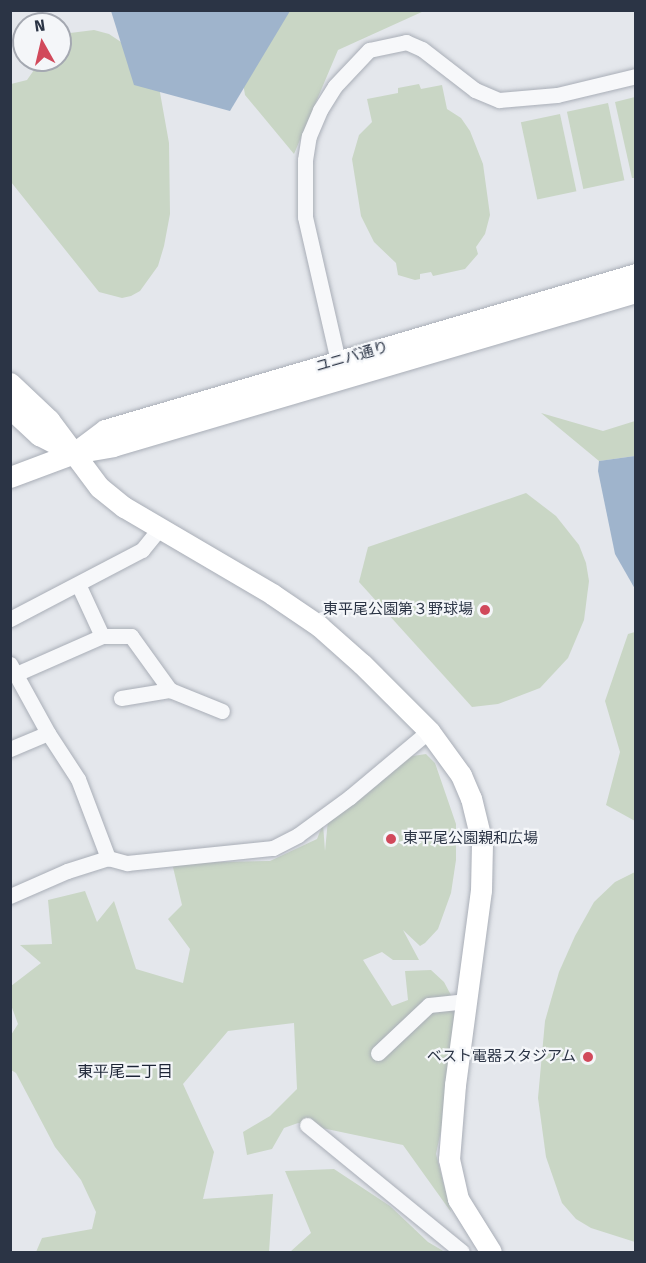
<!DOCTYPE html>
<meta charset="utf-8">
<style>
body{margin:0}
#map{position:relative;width:646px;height:1263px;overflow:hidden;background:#e4e7ec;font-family:"Fira Sans","Noto Sans JP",sans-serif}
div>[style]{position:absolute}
.green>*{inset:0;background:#c9d6c5;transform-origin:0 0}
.water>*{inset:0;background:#9fb4cc}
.roads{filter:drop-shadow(0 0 2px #a9aeb7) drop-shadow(0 0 2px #a9aeb7)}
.street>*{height:15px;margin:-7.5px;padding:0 7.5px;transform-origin:7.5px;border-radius:7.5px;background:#f7f8fa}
.secondary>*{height:21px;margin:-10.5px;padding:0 10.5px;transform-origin:10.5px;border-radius:10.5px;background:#fff}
.dots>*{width:16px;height:16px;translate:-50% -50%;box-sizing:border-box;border:3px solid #f4f6f9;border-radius:50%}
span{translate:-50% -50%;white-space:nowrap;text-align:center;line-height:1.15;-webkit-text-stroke:4.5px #f4f6f9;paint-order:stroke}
.street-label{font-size:15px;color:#2b3445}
.poi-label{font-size:15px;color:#2b3445}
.right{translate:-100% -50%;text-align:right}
.left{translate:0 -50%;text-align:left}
.neighbourhood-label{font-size:16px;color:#1d2536}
.frame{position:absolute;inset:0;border:12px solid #2b3445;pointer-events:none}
.north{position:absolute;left:12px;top:12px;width:60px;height:60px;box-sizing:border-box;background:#f4f6f9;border:2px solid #a4a8b1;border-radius:50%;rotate:352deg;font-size:16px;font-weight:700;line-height:24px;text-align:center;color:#2b3445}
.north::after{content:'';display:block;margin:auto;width:21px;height:27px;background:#d1495b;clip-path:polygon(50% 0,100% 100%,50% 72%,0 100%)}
</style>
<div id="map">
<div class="green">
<div style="clip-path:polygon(236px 10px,424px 11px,338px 50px,294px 154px,245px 95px,232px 17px)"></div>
<div style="clip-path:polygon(94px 30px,109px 34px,139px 54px,159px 87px,169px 143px,170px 214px,164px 246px,158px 266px,140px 291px,131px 296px,122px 298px,99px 292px,11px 182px,11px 84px,27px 80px,41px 60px,60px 60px,60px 40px,70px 33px)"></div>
<div style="clip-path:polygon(419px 84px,421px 89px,442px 85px,447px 109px,461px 118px,470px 131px,483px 164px,490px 215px,485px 234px,476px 247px,478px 254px,465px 269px,433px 276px,431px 272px,420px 274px,420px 279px,415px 280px,398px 275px,396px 263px,374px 242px,361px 216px,352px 159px,359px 135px,372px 122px,367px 99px,398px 93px,398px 88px)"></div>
<div style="clip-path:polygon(635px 97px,636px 178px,632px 178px,615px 102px)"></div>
<div style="left:608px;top:103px;width:79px;height:42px;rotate:78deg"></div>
<div style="left:560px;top:114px;width:79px;height:40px;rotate:78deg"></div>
<div style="clip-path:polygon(541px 413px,603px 431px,635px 421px,635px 456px,599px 461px)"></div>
<div style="clip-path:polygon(526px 493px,556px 516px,579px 545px,586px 563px,589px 581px,584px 620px,568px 658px,540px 688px,498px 704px,472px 707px,359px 582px,368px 547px)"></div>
<div style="clip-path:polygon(635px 632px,635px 821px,606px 805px,620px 752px,605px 701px,628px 634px)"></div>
<div style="clip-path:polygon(426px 754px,435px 763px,456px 824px,456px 860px,451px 893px,438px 929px,425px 943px,420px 946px,403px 930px,419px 960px,393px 960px,382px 952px,363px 960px,392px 1006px,408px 1000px,405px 971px,431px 970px,444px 982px,452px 997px,458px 1016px,451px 1083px,436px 1154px,451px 1212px,403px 1145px,298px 1123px,284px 1128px,272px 1149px,247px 1155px,243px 1132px,270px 1116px,297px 1089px,294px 1023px,228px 1031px,183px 1084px,214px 1152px,203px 1199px,273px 1194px,269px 1252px,36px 1252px,42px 1238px,92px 1229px,96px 1212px,81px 1180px,55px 1147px,16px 1073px,11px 1070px,11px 1035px,18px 1024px,11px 1005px,11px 986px,41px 963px,20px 945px,52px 944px,48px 900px,85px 891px,97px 922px,114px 901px,136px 969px,183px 983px,190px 949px,168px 919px,182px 905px,172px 863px,270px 861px,317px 839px,323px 824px,325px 851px,328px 820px,406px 757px)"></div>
<div style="clip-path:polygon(635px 872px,635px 1242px,591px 1228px,576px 1219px,562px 1203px,546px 1157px,538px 1098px,545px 1021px,559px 972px,575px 936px,594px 902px,615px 882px)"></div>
<div style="clip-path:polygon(334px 1169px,390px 1206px,428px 1242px,445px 1252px,290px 1252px,311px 1233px,285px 1171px)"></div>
</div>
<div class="water">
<div style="clip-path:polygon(111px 11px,111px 10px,290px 11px,230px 111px,134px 85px)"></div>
<div style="clip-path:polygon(635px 456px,636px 456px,635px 589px,615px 554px,598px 471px,599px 461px)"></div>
</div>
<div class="roads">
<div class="street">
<div style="left:338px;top:361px;width:148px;rotate:-102.9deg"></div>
<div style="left:305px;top:217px;width:57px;rotate:-90deg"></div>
<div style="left:305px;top:160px;width:24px;rotate:-81deg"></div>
<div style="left:309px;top:136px;width:28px;rotate:-67deg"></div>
<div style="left:320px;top:110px;width:28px;rotate:-58deg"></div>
<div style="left:335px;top:86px;width:50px;rotate:-46.6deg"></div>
<div style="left:369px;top:50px;width:38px;rotate:-12deg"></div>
<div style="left:406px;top:42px;width:17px;rotate:24deg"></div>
<div style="left:422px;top:49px;width:67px;rotate:37.7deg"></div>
<div style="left:475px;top:90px;width:26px;rotate:23deg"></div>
<div style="left:499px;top:100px;width:58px;rotate:-4.9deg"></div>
<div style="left:557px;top:95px;width:81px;rotate:-13.5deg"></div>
<div style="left:10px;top:619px;width:149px;rotate:-27.6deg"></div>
<div style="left:142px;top:550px;width:28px;rotate:-51deg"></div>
<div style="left:102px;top:636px;width:29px"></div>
<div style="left:131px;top:636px;width:67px;rotate:54.2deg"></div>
<div style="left:170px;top:690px;width:56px;rotate:22deg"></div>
<div style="left:10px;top:664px;width:79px;rotate:61.2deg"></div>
<div style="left:48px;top:733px;width:55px;rotate:56.9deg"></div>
<div style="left:78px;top:779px;width:85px;rotate:69.2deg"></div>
<div style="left:16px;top:674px;width:94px;rotate:-23.8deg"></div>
<div style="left:102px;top:636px;width:57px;rotate:-114.8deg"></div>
<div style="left:121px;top:698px;width:50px;rotate:-9.3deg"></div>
<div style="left:10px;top:749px;width:41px;rotate:-22.8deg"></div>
<div style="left:10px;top:896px;width:62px;rotate:-23.7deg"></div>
<div style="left:67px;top:871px;width:43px;rotate:-17.6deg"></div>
<div style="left:108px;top:858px;width:20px;rotate:15deg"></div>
<div style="left:127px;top:863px;width:147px;rotate:-5.9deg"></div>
<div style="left:273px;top:848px;width:28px;rotate:-27deg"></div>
<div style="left:298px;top:835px;width:64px;rotate:-36.2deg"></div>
<div style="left:350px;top:797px;width:103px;rotate:-39.9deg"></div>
<div style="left:378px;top:1053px;width:70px;rotate:-43.3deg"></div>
<div style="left:429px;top:1005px;width:38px;rotate:-6deg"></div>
<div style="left:307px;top:1125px;width:200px;rotate:39.3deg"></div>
</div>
<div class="secondary">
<div style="left:10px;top:383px;width:54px;rotate:43.5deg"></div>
<div style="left:49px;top:420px;width:84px;rotate:53.3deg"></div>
<div style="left:99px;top:487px;width:32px;rotate:39deg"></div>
<div style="left:124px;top:507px;width:172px;rotate:30.4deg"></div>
<div style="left:272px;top:594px;width:57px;rotate:34.2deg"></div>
<div style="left:319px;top:626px;width:57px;rotate:41.5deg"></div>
<div style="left:362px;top:664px;width:95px;rotate:45deg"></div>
<div style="left:429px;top:731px;width:54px;rotate:54deg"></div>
<div style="left:461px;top:775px;width:25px;rotate:67deg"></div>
<div style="left:471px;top:798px;width:46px;rotate:76.3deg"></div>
<div style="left:482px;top:843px;width:47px;rotate:91.2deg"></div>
<div style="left:481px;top:890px;width:197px;rotate:97.6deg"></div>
<div style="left:455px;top:1085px;width:74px;rotate:94.6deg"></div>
<div style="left:449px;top:1159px;width:41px;rotate:77.3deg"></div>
<div style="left:458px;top:1199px;width:62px;rotate:58.1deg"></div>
<div style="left:10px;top:408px;width:40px;rotate:43deg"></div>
<div style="left:39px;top:435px;width:34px;rotate:27deg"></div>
<div style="left:77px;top:451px;width:35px;rotate:-37deg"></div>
<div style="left:105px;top:430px;width:553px;rotate:-16.37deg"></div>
<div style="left:10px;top:477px;width:68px;rotate:-20.6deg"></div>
<div style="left:74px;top:453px;width:40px;rotate:-10deg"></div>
<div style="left:113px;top:446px;width:545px;rotate:-16.41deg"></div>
</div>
</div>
<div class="dots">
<div style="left:485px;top:610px;background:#d1495b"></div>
<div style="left:391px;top:839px;background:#d1495b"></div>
<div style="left:588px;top:1057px;background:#d1495b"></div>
</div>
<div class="street-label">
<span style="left:352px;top:357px;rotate:-16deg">ユニバ通り</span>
</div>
<div class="poi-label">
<span class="right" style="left:473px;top:610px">東平尾公園第３野球場</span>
<span class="left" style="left:403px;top:839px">東平尾公園親和広場</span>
<span class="right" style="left:576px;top:1057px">ベスト電器スタジアム</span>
</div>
<div class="neighbourhood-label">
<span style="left:125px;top:1072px">東平尾二丁目</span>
</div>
<div class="frame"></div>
<div class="north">N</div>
</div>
